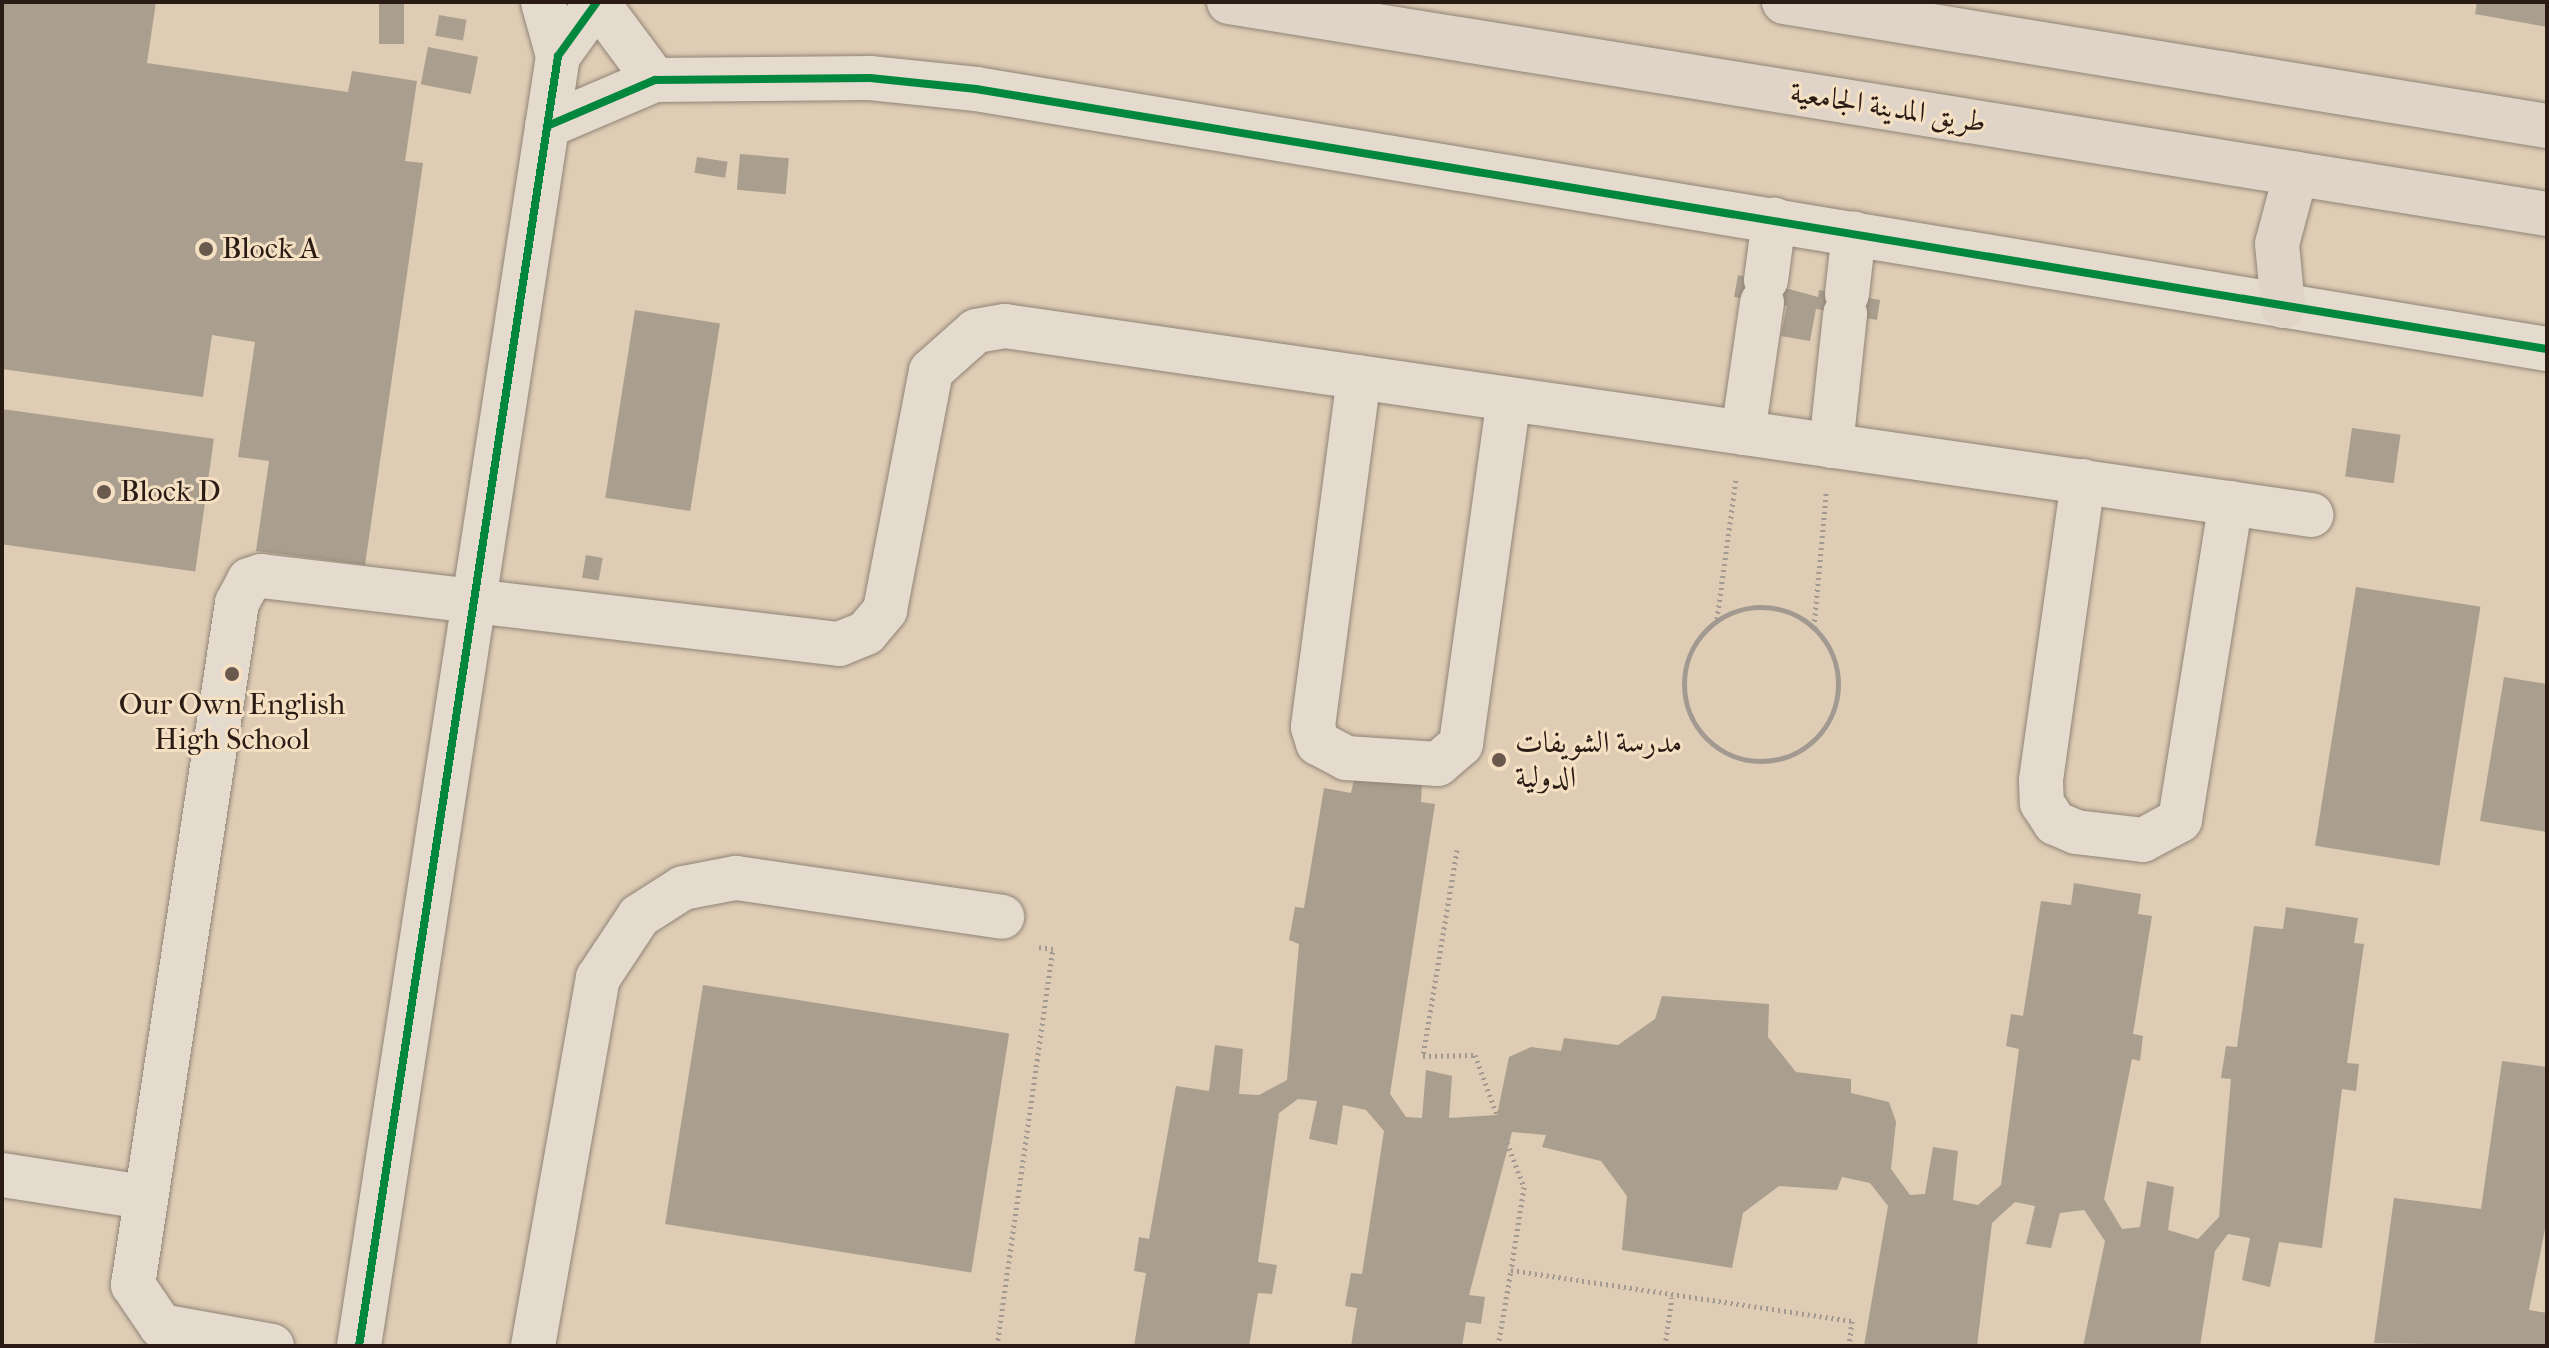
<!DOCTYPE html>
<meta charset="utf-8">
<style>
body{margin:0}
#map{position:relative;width:2549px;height:1348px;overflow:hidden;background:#deccb4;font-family:"IM FELL French Canon",Amiri,serif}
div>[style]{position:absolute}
.building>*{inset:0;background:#aa9e8e;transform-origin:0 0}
.path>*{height:5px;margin-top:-2.5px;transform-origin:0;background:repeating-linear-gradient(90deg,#a29a90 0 2px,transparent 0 6px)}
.path>.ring{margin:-2.5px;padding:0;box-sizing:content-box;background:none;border:5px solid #a29a90;border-radius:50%}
.roads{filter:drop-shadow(0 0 2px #908476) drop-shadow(0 0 2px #908476)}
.minor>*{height:44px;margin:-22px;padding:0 22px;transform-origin:22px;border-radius:22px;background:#e4dace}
.major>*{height:44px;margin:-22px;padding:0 22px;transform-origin:22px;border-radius:22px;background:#dfd4c7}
.cycleway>*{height:8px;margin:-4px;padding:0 4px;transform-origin:4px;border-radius:4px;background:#00873e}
.dots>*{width:22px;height:22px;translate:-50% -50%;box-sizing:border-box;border:4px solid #f5e0c3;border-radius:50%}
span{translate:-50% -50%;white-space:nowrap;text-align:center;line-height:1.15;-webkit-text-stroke:6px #f5e0c3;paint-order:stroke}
.street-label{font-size:30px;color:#2a1c15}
.poi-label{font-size:30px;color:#2a1c15}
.left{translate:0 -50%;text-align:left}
.frame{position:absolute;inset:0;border:4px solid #2a1c15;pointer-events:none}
</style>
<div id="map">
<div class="building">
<div style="clip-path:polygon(2px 2px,156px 2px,147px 63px,348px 92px,352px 71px,417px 81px,405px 161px,423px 163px,365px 565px,256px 551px,269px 461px,238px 457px,255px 342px,212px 335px,203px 397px,2px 369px)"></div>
<div style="left:379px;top:2px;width:25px;height:42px"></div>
<div style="clip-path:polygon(2477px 2px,2547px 2px,2547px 27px,2475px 14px)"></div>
<div style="left:439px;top:15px;width:28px;height:21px;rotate:10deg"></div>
<div style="left:428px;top:47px;width:51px;height:38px;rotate:11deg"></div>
<div style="left:740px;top:154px;width:49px;height:36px;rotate:5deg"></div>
<div style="left:697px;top:157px;width:31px;height:16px;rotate:9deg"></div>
<div style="clip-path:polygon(1738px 275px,1818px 297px,1819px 290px,1880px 300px,1877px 320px,1816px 309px,1810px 341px,1781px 336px,1787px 306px,1734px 297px)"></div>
<div style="left:635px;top:310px;width:86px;height:190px;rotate:9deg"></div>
<div style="left:2px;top:409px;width:214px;height:134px;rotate:8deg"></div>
<div style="left:2352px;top:428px;width:49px;height:49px;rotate:8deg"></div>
<div style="left:586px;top:555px;width:17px;height:23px;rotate:10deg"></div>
<div style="left:2356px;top:587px;width:126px;height:262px;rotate:9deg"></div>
<div style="clip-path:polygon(2504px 677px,2547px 684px,2547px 832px,2480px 821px)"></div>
<div style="clip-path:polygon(1355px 774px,1422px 783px,1421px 802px,1435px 804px,1390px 1094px,1406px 1117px,1422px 1118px,1426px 1070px,1452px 1076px,1449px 1118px,1497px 1115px,1509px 1057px,1531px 1047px,1561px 1051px,1564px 1038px,1618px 1045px,1655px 1019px,1662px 996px,1769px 1004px,1768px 1037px,1796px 1072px,1851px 1079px,1851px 1093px,1889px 1102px,1896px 1122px,1891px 1169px,1910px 1195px,1925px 1194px,1933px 1147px,1958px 1151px,1953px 1200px,1978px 1205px,2001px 1185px,2019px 1049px,2006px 1046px,2011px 1014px,2023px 1016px,2041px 901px,2071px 905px,2074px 883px,2141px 894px,2138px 914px,2152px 916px,2133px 1034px,2143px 1036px,2140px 1061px,2132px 1059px,2104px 1199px,2122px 1229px,2140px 1227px,2147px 1181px,2174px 1187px,2168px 1230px,2198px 1239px,2219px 1217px,2231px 1079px,2221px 1078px,2226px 1046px,2237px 1047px,2254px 926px,2283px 929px,2286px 907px,2358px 918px,2354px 943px,2364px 944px,2347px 1063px,2359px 1064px,2356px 1091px,2342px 1089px,2322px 1248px,2279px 1242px,2270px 1287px,2242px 1280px,2250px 1238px,2228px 1234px,2215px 1251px,2200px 1346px,2083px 1346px,2105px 1241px,2084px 1210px,2060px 1213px,2051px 1248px,2026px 1244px,2035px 1206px,2015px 1202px,1992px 1223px,1977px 1346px,1864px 1346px,1888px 1206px,1870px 1183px,1842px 1177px,1837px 1190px,1779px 1186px,1743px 1213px,1732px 1268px,1622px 1250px,1627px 1196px,1601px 1161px,1542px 1147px,1546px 1135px,1512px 1132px,1469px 1295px,1485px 1297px,1481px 1324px,1466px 1322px,1462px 1346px,1351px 1346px,1357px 1308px,1345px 1306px,1351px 1273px,1362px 1274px,1384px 1131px,1366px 1110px,1343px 1105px,1337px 1145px,1309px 1139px,1317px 1101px,1298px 1099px,1279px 1113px,1258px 1262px,1277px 1265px,1272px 1294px,1258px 1293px,1249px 1346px,1134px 1346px,1146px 1273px,1134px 1271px,1139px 1237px,1149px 1239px,1176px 1086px,1209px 1091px,1215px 1045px,1243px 1049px,1239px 1094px,1259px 1095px,1287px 1080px,1299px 944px,1289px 940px,1295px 907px,1304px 908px,1324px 788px,1351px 793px)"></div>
<div style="left:703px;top:985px;width:310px;height:242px;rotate:9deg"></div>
<div style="clip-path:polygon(2502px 1061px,2547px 1067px,2547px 1219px,2529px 1310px,2547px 1313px,2547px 1346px,2374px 1343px,2394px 1198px,2481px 1209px)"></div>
</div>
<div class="path">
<div class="ring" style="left:1684px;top:607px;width:149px;height:149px"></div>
<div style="left:1717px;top:619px;width:142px;rotate:-82.3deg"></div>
<div style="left:1814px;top:627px;width:134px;rotate:-84.8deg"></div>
<div style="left:1457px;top:850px;width:209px;rotate:99.4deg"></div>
<div style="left:1423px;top:1056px;width:52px;rotate:-1.1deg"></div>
<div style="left:1475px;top:1055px;width:64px;rotate:69.9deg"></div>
<div style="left:1505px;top:1137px;width:53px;rotate:69.2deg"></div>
<div style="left:1524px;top:1187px;width:84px;rotate:98.9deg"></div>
<div style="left:997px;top:1346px;width:401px;rotate:-82deg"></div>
<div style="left:1053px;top:949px;width:14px;rotate:-172deg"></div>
<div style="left:1498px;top:1346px;width:77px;rotate:-80.3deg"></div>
<div style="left:1511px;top:1270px;width:345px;rotate:8.5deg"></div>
<div style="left:1852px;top:1321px;width:25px;rotate:97deg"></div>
<div style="left:1665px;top:1346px;width:49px;rotate:-81.9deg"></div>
</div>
<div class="roads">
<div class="minor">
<div style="left:543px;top:2px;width:56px;rotate:74.5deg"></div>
<div style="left:597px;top:2px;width:97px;rotate:53.4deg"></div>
<div style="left:547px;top:126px;width:117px;rotate:-23.1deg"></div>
<div style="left:655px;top:80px;width:215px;rotate:-0.5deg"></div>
<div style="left:870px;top:78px;width:107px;rotate:5.9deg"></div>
<div style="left:976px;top:89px;width:1592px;rotate:9.4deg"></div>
<div style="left:1766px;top:280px;width:61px;rotate:-82.4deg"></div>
<div style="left:1847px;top:294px;width:61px;rotate:-83.5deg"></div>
<div style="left:1359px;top:377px;width:353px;rotate:97.5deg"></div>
<div style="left:1313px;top:727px;width:17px;rotate:73deg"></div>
<div style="left:1318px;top:743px;width:32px;rotate:28deg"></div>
<div style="left:1346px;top:758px;width:92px;rotate:3.7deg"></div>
<div style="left:1438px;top:764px;width:30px;rotate:-41deg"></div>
<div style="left:1461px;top:744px;width:348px;rotate:-82.1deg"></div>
<div style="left:1743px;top:433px;width:132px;rotate:-81.7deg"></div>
<div style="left:1831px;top:446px;width:133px;rotate:-83.9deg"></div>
<div style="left:2083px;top:481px;width:302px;rotate:98deg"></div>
<div style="left:2041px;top:780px;width:23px;rotate:88deg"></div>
<div style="left:2042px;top:803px;width:24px;rotate:57deg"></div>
<div style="left:2055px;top:823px;width:23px;rotate:23deg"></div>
<div style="left:2076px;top:832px;width:67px;rotate:6.8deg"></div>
<div style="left:2143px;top:840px;width:42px;rotate:-28.4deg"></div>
<div style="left:2180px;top:820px;width:321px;rotate:-80.9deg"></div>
<div style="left:2px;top:1175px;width:144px;rotate:8.8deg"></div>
<div style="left:272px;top:1346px;width:113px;rotate:-169.8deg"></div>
<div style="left:161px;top:1326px;width:50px;rotate:-124.3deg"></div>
<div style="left:133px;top:1285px;width:690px;rotate:-81.33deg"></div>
<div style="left:237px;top:603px;width:26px;rotate:-62deg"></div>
<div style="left:249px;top:580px;width:13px;rotate:-18deg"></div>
<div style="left:261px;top:576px;width:582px;rotate:6.71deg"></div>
<div style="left:839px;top:644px;width:29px;rotate:-22deg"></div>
<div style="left:866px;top:633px;width:30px;rotate:-50deg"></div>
<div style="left:885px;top:610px;width:243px;rotate:-79.1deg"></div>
<div style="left:931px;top:371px;width:60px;rotate:-41.6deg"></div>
<div style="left:976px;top:331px;width:29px;rotate:-10deg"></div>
<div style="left:1005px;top:326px;width:1320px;rotate:8.23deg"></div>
<div style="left:359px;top:1346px;width:1305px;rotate:-81.23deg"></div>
<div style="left:558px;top:56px;width:67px;rotate:-54.2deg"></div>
<div style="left:533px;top:1346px;width:374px;rotate:-80deg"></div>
<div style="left:598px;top:978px;width:74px;rotate:-56.5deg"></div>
<div style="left:639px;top:916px;width:52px;rotate:-32.5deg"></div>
<div style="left:683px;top:888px;width:54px;rotate:-10.7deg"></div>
<div style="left:736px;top:878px;width:269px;rotate:8.3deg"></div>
</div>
<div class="major">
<div style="left:1229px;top:2px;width:1335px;rotate:9.14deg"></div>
<div style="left:1784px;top:2px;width:773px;rotate:9.23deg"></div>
<div style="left:2283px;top:306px;width:62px;rotate:-95.5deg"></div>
<div style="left:2277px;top:244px;width:73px;rotate:-75deg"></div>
</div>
</div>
<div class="cycleway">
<div style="left:547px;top:126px;width:117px;rotate:-23.1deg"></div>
<div style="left:655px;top:80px;width:215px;rotate:-0.5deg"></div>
<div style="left:870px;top:78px;width:107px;rotate:5.9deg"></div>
<div style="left:976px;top:89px;width:1592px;rotate:9.4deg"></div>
<div style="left:359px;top:1346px;width:1305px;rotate:-81.23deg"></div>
<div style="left:558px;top:56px;width:67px;rotate:-54.2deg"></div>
</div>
<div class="dots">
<div style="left:206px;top:249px;background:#695a4d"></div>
<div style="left:104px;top:492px;background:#695a4d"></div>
<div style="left:232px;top:674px;background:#695a4d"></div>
<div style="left:1499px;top:760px;background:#695a4d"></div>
</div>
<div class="street-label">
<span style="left:1888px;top:108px;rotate:9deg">طريق المدينة الجامعية</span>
</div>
<div class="poi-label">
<span class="left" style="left:222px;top:249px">Block A</span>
<span class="left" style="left:120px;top:492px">Block D</span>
<span style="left:232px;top:722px">Our Own English<br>High School</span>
<span class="left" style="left:1515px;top:760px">مدرسة الشويفات<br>الدولية</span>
</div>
<div class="frame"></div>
</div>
